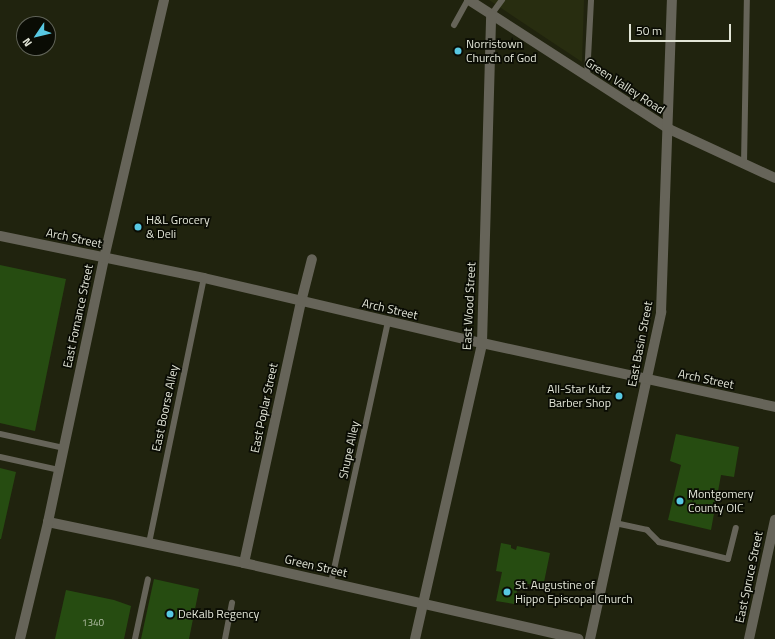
<!DOCTYPE html>
<style>
body{margin:0}
#map{position:relative;width:775px;height:639px;overflow:hidden;background:#20230e;font-family:"Titillium Web",sans-serif}
div>[style]{position:absolute}
.built>*{inset:0;background:#282d10}
.building>*{inset:0;background:#264c11}
.service>*{height:6px;margin:-3px;padding:0 3px;transform-origin:3px;border-radius:3px;background:#666459}
.minor>*{height:10px;margin:-5px;padding:0 5px;transform-origin:5px;border-radius:5px;background:#666459}
.tertiary>*{height:10px;margin:-5px;padding:0 5px;transform-origin:5px;border-radius:5px;background:#666459}
.dots>*{width:11px;height:11px;translate:-50% -50%;box-sizing:border-box;border:2px solid #0a0c04;border-radius:50%}
span{translate:-50% -50%;white-space:nowrap;text-align:center;line-height:1.15;-webkit-text-stroke:3.5px #0a0c04;paint-order:stroke}
.number-label{font-size:10px;color:#b3bfa6}
.number-label span{-webkit-text-stroke-width:0}
.poi-label{font-size:12px;color:#e2e5d7}
.left{translate:0 -50%;text-align:left}
.right{translate:-100% -50%;text-align:right}
.street-label{font-size:12px;color:#e2e5d7}
.north{position:absolute;left:16px;top:16px;width:40px;height:40px;box-sizing:border-box;background:#0a0c04;border:1px solid #606358;border-radius:50%;rotate:235deg;font-size:11px;font-weight:700;line-height:16px;text-align:center;color:#e2e5d7}
.north::after{content:'';display:block;margin:auto;width:14px;height:18px;background:#58c9e3;clip-path:polygon(50% 0,100% 100%,50% 72%,0 100%)}
.scale{position:absolute;left:629px;top:24px;width:102px;height:18px;box-sizing:border-box;border:2px solid #e2e5d7;border-top:0;padding-left:5px;font-size:12px;line-height:14px;white-space:nowrap;color:#e2e5d7;-webkit-text-stroke:3px #0a0c04;paint-order:stroke}
</style>
<div id="map">
<div class="built">
<div style="clip-path:polygon(489px 0,584px 0,582px 62px)"></div>
</div>
<div class="building">
<div style="clip-path:polygon(0 265px,66px 279px,35px 431px,0 423px)"></div>
<div style="clip-path:polygon(676px 434px,739px 447px,734px 477px,721px 475px,711px 530px,668px 520px,681px 465px,670px 461px)"></div>
<div style="clip-path:polygon(0 468px,16px 472px,1px 539px,0 539px)"></div>
<div style="clip-path:polygon(501px 543px,511px 545px,511px 548px,516px 550px,517px 546px,550px 553px,543px 587px,519px 582px,514px 604px,496px 601px,502px 572px,496px 571px)"></div>
<div style="clip-path:polygon(154px 579px,199px 589px,189px 639px,141px 639px)"></div>
<div style="clip-path:polygon(66px 590px,114px 600px,131px 606px,124px 639px,55px 639px)"></div>
</div>
<div class="service">
<div style="left:491px;top:15px;width:19px;rotate:-54deg"></div>
<div style="left:454px;top:25px;width:29px;rotate:-61deg"></div>
<div style="left:587px;top:77px;width:77px;rotate:-87deg"></div>
<div style="left:744px;top:164px;width:164px;rotate:-89deg"></div>
<div style="left:0;top:434px;width:66px;rotate:12.3deg"></div>
<div style="left:0;top:457px;width:60px;rotate:12.4deg"></div>
<div style="left:615px;top:523px;width:33px;rotate:12deg"></div>
<div style="left:647px;top:530px;width:17px;rotate:45deg"></div>
<div style="left:659px;top:542px;width:71px;rotate:13.8deg"></div>
<div style="left:728px;top:559px;width:32px;rotate:-76deg"></div>
<div style="left:149px;top:543px;width:271px;rotate:-78.3deg"></div>
<div style="left:331px;top:583px;width:267px;rotate:-77.7deg"></div>
<div style="left:135px;top:639px;width:61px;rotate:-77.8deg"></div>
<div style="left:225px;top:639px;width:37px;rotate:-79deg"></div>
</div>
<div class="minor">
<div style="left:469px;top:0;width:238px;rotate:32.8deg"></div>
<div style="left:669px;top:129px;width:117px;rotate:24.8deg"></div>
<div style="left:48px;top:522px;width:200px;rotate:11.8deg"></div>
<div style="left:244px;top:563px;width:343px;rotate:12.8deg"></div>
<div style="left:244px;top:563px;width:267px;rotate:-77.7deg"></div>
<div style="left:301px;top:302px;width:44px;rotate:-75.7deg"></div>
<div style="left:415px;top:639px;width:303px;rotate:-77.2deg"></div>
<div style="left:482px;top:343px;width:328px;rotate:-88.4deg"></div>
<div style="left:590px;top:639px;width:335px;rotate:-77.7deg"></div>
<div style="left:661px;top:312px;width:312px;rotate:-88deg"></div>
<div style="left:749px;top:639px;width:122px;rotate:-77.7deg"></div>
</div>
<div class="tertiary">
<div style="left:0;top:236px;width:208px;rotate:11.6deg"></div>
<div style="left:204px;top:278px;width:285px;rotate:13.2deg"></div>
<div style="left:482px;top:343px;width:300px;rotate:12.3deg"></div>
<div style="left:20px;top:639px;width:120px;rotate:-76.5deg"></div>
<div style="left:48px;top:522px;width:270px;rotate:-78deg"></div>
<div style="left:104px;top:258px;width:265px;rotate:-76.9deg"></div>
</div>
<div class="dots">
<div style="left:458px;top:51px;background:#58c9e3"></div>
<div style="left:138px;top:227px;background:#58c9e3"></div>
<div style="left:619px;top:396px;background:#58c9e3"></div>
<div style="left:680px;top:501px;background:#58c9e3"></div>
<div style="left:507px;top:592px;background:#58c9e3"></div>
<div style="left:170px;top:614px;background:#58c9e3"></div>
</div>
<div class="number-label">
<span style="left:93px;top:623px">1340</span>
</div>
<div class="poi-label">
<span class="left" style="left:466px;top:51px">Norristown<br>Church of God</span>
<span class="left" style="left:146px;top:227px">H&amp;L Grocery<br>&amp; Deli</span>
<span class="right" style="left:611px;top:396px">All-Star Kutz<br>Barber Shop</span>
<span class="left" style="left:688px;top:501px">Montgomery<br>County OIC</span>
<span class="left" style="left:515px;top:592px">St. Augustine of<br>Hippo Episcopal Church</span>
<span class="left" style="left:178px;top:614px">DeKalb Regency</span>
</div>
<div class="street-label">
<span style="left:625px;top:86px;rotate:33deg">Green Valley Road</span>
<span style="left:74px;top:238px;rotate:12deg">Arch Street</span>
<span style="left:469px;top:306px;rotate:-87deg">East Wood Street</span>
<span style="left:390px;top:309px;rotate:13deg">Arch Street</span>
<span style="left:78px;top:316px;rotate:-78deg">East Fornance Street</span>
<span style="left:640px;top:344px;rotate:-79deg">East Basin Street</span>
<span style="left:706px;top:379px;rotate:12deg">Arch Street</span>
<span style="left:165px;top:408px;rotate:-78deg">East Boorse Alley</span>
<span style="left:264px;top:408px;rotate:-78deg">East Poplar Street</span>
<span style="left:349px;top:450px;rotate:-78deg">Shupe Alley</span>
<span style="left:316px;top:566px;rotate:13deg">Green Street</span>
<span style="left:749px;top:577px;rotate:-78deg">East Spruce Street</span>
</div>
<div class="north">N</div>
<div class="scale">50 m</div>
</div>
